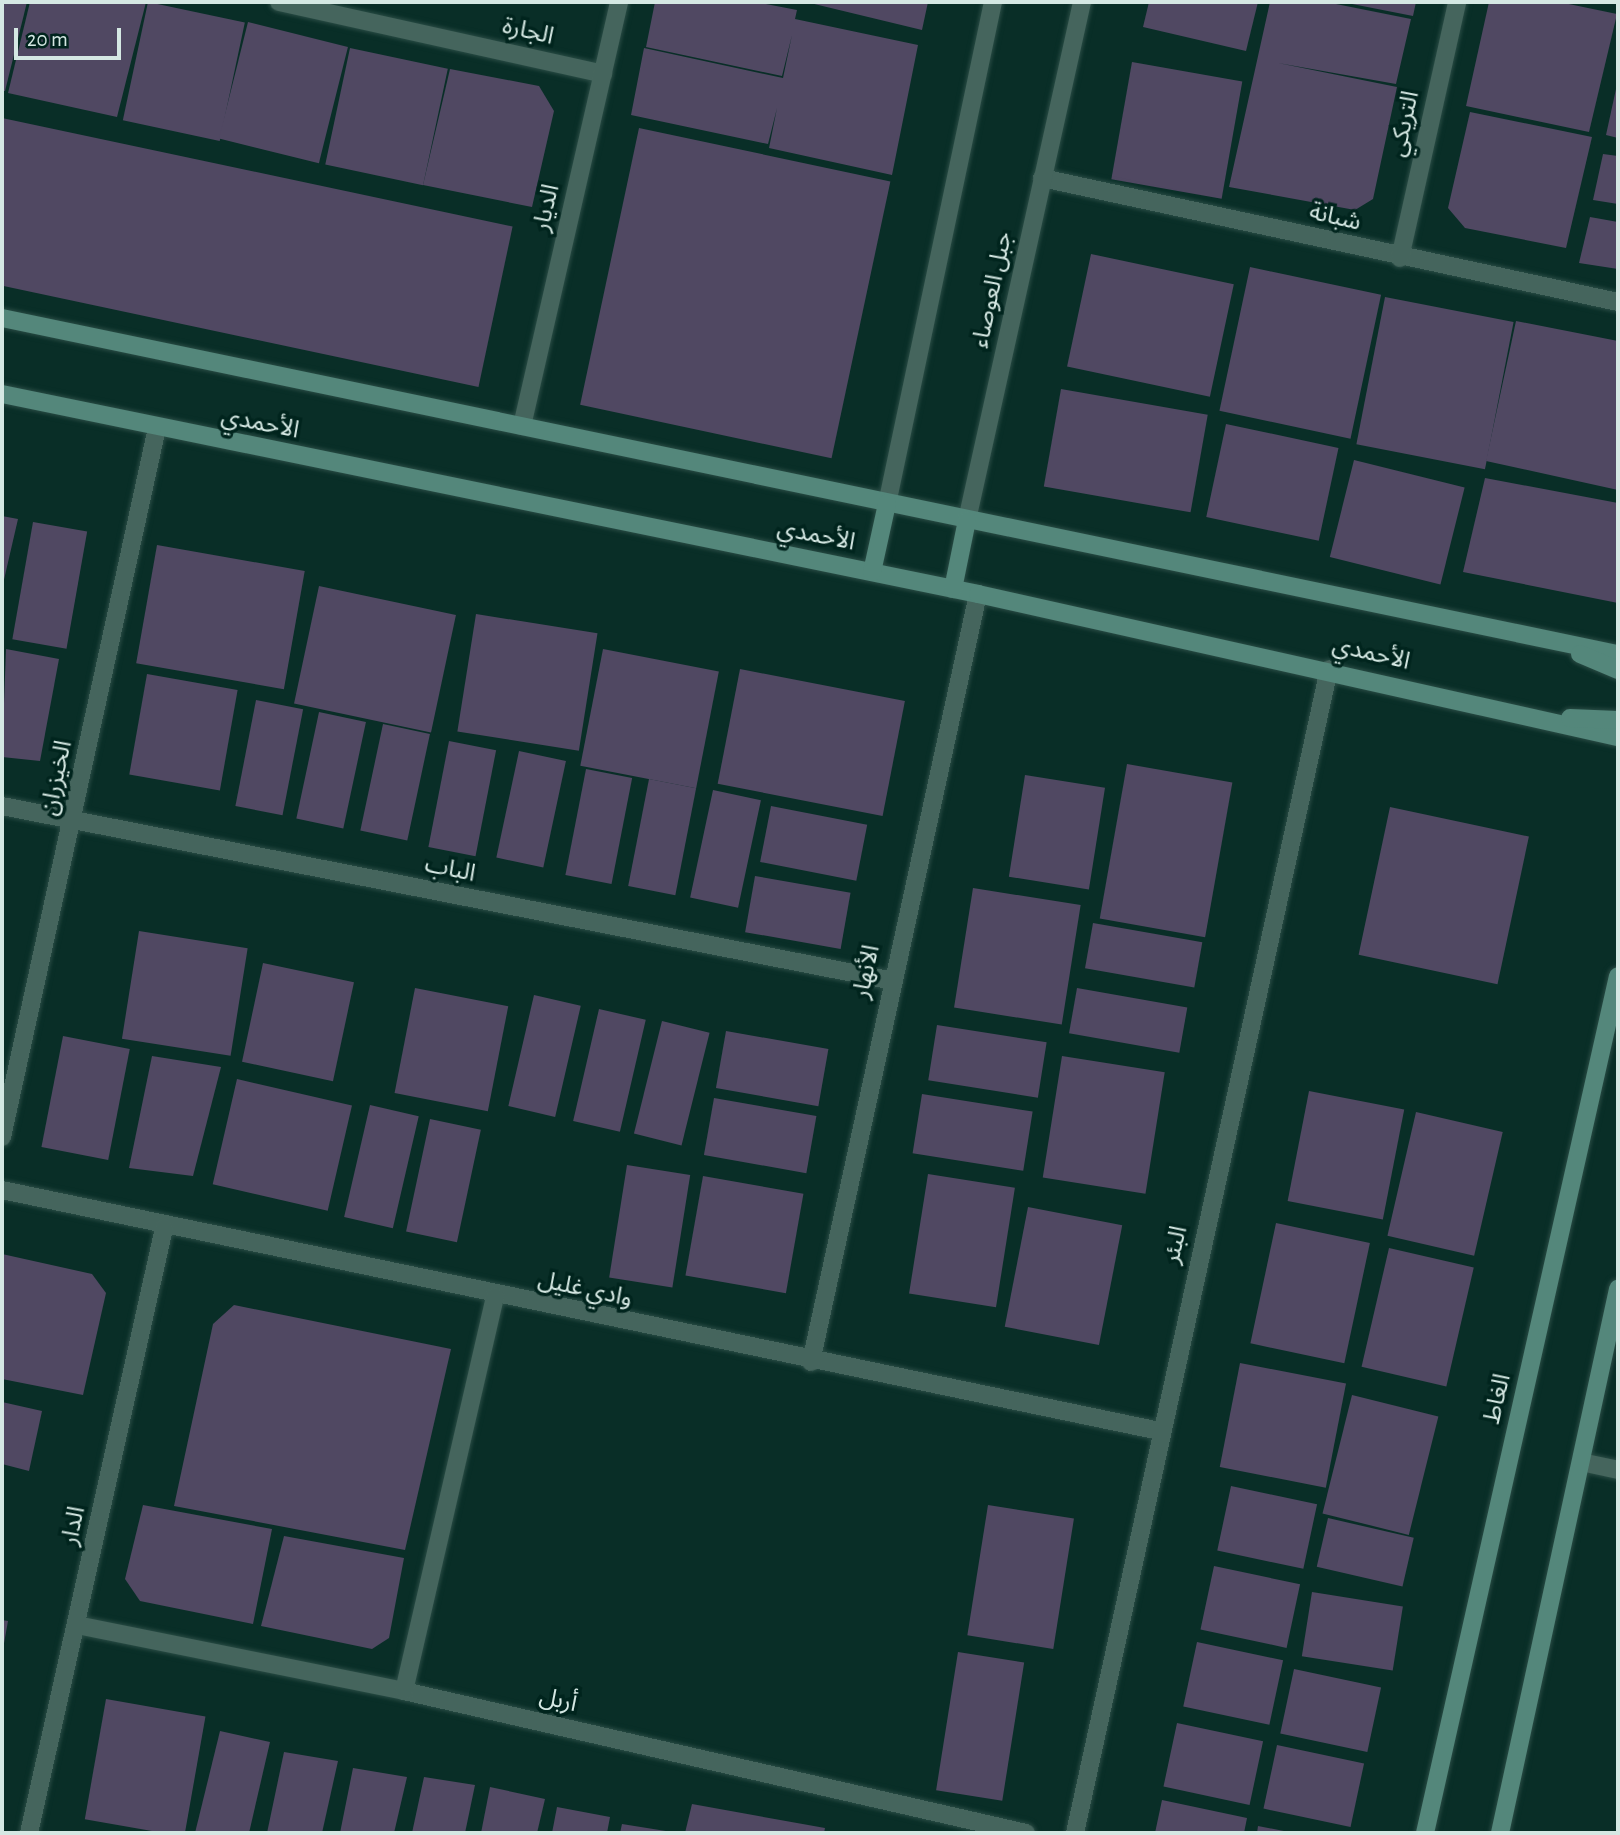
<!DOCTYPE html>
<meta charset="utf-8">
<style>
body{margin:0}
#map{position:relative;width:1620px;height:1835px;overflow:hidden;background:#092e27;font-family:"Alegreya Sans","Noto Sans Arabic",sans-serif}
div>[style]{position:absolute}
.building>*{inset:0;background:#504862;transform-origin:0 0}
.roads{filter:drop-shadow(0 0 2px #2a4c45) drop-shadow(0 0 2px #2a4c45)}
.street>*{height:18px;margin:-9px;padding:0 9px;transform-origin:9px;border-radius:9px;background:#45655d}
.secondary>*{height:18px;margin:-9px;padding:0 9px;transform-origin:9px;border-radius:9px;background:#54877b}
span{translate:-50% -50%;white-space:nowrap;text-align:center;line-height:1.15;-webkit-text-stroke:7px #00241d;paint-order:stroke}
.street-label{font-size:24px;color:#d5e8e3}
.frame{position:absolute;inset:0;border:4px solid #d5e8e3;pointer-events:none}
.scale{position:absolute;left:14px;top:28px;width:107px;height:32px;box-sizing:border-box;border:4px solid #d5e8e3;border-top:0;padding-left:9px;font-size:21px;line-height:24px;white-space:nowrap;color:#d5e8e3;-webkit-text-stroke:5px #00241d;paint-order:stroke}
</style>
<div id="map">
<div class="building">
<div style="clip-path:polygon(2px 2px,27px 2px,5px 91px,2px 91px)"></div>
<div style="clip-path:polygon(30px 2px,146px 2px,117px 117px,8px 93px)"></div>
<div style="left:148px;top:2px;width:99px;height:121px;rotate:12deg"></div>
<div style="clip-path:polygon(655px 2px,756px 2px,797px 10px,795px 19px,918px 45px,892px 175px,769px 148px,777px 108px,768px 144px,631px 115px,644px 48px,783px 78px,792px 35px,782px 76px,646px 47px)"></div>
<div style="clip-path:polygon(806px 2px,928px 2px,922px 30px)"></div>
<div style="clip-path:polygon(1149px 2px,1258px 2px,1246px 51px,1143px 27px)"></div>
<div style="clip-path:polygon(1270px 2px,1326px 2px,1411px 19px,1396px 84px,1278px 63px,1397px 87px,1373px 199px,1355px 210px,1229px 187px)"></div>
<div style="clip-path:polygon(1342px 2px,1416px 2px,1413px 16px)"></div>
<div style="clip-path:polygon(1489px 2px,1559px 2px,1617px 14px,1589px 132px,1466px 106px)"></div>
<div style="left:248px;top:22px;width:103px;height:120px;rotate:14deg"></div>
<div style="left:350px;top:48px;width:100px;height:119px;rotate:12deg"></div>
<div style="left:1132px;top:62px;width:112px;height:119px;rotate:10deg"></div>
<div style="clip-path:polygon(450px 69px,539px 86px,554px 111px,532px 207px,423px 185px)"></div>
<div style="clip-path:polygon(1616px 89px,1618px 90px,1618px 138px,1606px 135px)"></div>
<div style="clip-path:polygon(1470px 112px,1592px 137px,1566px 248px,1465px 228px,1448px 208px)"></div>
<div style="left:2px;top:118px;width:522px;height:164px;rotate:12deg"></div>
<div style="left:639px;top:128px;width:257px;height:283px;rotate:12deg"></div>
<div style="clip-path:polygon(1603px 154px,1618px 156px,1618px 204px,1593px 200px)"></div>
<div style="clip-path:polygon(1590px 217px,1618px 222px,1618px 269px,1579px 263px)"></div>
<div style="left:1091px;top:254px;width:146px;height:115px;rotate:12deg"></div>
<div style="left:1250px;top:267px;width:134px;height:147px;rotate:12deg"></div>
<div style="left:1385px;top:297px;width:131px;height:150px;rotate:11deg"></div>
<div style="clip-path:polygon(1516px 321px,1618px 341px,1618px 490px,1486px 461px)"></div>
<div style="left:1061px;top:389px;width:149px;height:99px;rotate:10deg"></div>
<div style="left:1226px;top:424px;width:115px;height:95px;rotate:12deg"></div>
<div style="left:1354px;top:460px;width:114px;height:100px;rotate:14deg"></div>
<div style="clip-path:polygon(1485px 478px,1618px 503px,1618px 603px,1463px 572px)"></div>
<div style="clip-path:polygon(2px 516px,18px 519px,3px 584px,2px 584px)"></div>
<div style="left:33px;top:522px;width:55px;height:119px;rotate:10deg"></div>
<div style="left:157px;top:545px;width:150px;height:120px;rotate:10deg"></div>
<div style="left:319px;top:586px;width:140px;height:120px;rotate:12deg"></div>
<div style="left:476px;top:614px;width:123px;height:119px;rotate:9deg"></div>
<div style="clip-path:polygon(6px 649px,59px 659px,40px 761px,2px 757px)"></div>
<div style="left:603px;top:649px;width:118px;height:119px;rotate:11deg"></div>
<div style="left:740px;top:669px;width:168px;height:117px;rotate:11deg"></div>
<div style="left:147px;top:674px;width:92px;height:102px;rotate:10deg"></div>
<div style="left:256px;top:700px;width:48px;height:108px;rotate:11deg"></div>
<div style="left:319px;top:712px;width:48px;height:109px;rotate:12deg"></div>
<div style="left:383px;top:724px;width:48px;height:109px;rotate:12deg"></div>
<div style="left:449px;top:741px;width:48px;height:108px;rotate:11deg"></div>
<div style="left:519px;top:751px;width:48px;height:109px;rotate:12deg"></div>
<div style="left:1127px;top:764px;width:107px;height:157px;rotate:10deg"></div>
<div style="left:586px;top:769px;width:47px;height:108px;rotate:11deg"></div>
<div style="left:1025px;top:775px;width:81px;height:103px;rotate:9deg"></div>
<div style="left:649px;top:779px;width:48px;height:109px;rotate:11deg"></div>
<div style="left:713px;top:790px;width:49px;height:110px;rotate:12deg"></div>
<div style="left:771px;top:806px;width:98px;height:57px;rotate:11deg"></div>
<div style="left:1390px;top:807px;width:142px;height:151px;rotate:12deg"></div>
<div style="left:755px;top:876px;width:97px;height:57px;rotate:10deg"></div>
<div style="left:973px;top:888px;width:109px;height:121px;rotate:9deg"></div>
<div style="left:1093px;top:923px;width:111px;height:46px;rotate:10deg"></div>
<div style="left:139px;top:931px;width:110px;height:109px;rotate:9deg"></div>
<div style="left:263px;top:963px;width:93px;height:101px;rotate:12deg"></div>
<div style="left:415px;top:988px;width:95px;height:107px;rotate:11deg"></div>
<div style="left:1077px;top:988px;width:112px;height:46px;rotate:10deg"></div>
<div style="left:534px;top:995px;width:48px;height:114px;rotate:13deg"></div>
<div style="left:599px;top:1009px;width:48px;height:115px;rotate:13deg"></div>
<div style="left:662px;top:1021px;width:49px;height:116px;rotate:14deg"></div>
<div style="left:937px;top:1025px;width:111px;height:56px;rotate:9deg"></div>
<div style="left:726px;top:1031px;width:104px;height:58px;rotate:10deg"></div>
<div style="left:63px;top:1036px;width:68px;height:113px;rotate:11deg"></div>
<div style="clip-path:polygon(152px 1056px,221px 1067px,193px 1176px,129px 1168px)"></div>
<div style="left:1062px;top:1056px;width:104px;height:123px;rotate:9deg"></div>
<div style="left:237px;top:1079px;width:118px;height:108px;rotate:13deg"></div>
<div style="left:1309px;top:1091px;width:97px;height:112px;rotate:11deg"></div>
<div style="left:922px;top:1094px;width:112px;height:60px;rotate:9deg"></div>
<div style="left:714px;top:1098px;width:104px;height:58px;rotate:10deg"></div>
<div style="left:370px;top:1105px;width:50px;height:115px;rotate:13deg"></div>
<div style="left:1416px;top:1112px;width:89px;height:127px;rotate:13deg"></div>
<div style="left:430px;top:1119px;width:52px;height:115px;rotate:12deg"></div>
<div style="left:627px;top:1165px;width:64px;height:114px;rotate:9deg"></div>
<div style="left:928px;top:1174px;width:88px;height:121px;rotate:9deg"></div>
<div style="left:703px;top:1176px;width:102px;height:101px;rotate:10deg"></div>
<div style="left:1028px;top:1207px;width:96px;height:122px;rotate:11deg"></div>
<div style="left:1276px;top:1223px;width:96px;height:123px;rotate:12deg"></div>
<div style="left:1389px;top:1248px;width:87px;height:122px;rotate:13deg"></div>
<div style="clip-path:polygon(2px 1254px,92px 1274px,106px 1293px,83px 1395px,2px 1379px)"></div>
<div style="clip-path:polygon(234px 1305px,451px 1349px,405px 1550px,174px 1506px,213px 1324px)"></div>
<div style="left:1240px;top:1363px;width:108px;height:106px;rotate:11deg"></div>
<div style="left:1352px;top:1395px;width:89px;height:122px;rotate:14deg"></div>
<div style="clip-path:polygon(2px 1402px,42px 1411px,29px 1471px,2px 1464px)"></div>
<div style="left:1231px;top:1486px;width:88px;height:66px;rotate:12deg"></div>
<div style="clip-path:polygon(143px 1505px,272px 1529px,253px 1624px,140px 1601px,125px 1579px)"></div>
<div style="left:988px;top:1505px;width:87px;height:132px;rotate:9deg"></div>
<div style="left:1328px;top:1518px;width:88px;height:50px;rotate:13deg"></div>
<div style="clip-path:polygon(284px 1536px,404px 1558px,389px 1638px,372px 1649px,261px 1626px)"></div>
<div style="left:1214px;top:1566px;width:88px;height:65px;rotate:12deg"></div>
<div style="left:1312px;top:1592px;width:92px;height:65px;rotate:9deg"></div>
<div style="clip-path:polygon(2px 1620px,8px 1621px,3px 1649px,2px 1648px)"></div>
<div style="left:1197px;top:1642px;width:88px;height:66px;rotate:12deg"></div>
<div style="left:958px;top:1652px;width:67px;height:140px;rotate:9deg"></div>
<div style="left:1294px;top:1669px;width:89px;height:66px;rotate:12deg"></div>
<div style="left:106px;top:1699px;width:101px;height:122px;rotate:10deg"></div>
<div style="left:1177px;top:1723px;width:88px;height:65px;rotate:12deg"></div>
<div style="clip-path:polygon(220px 1731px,270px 1742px,249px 1833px,195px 1833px)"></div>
<div style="left:1277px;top:1745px;width:89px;height:65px;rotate:12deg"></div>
<div style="clip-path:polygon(284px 1752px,338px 1761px,322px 1833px,267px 1833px)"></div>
<div style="clip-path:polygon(353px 1768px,407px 1777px,394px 1833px,340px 1833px)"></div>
<div style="clip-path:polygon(424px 1777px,475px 1785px,465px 1833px,412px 1833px)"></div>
<div style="clip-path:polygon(490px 1787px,545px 1799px,537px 1833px,481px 1833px)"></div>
<div style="clip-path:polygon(1162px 1800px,1247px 1818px,1244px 1833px,1155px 1833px)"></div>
<div style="clip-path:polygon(692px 1804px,825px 1828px,824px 1833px,685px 1833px)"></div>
<div style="clip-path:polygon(557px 1807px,610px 1817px,607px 1833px,552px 1833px)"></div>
<div style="clip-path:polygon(622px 1824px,672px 1832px,672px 1833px,620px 1833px)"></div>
<div style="clip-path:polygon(1258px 1826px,1289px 1832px,1289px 1833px,1257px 1833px)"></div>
</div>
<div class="roads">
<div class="street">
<div style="left:279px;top:2px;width:332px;rotate:12.5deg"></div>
<div style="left:1042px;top:178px;width:589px;rotate:12.15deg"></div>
<div style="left:1400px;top:258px;width:262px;rotate:-77.4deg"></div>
<div style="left:522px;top:426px;width:435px;rotate:-77.1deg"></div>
<div style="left:887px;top:504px;width:513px;rotate:-78.08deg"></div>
<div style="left:967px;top:520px;width:531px;rotate:-77.48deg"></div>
<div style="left:2px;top:806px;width:904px;rotate:11.1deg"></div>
<div style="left:2px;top:1137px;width:726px;rotate:-77.67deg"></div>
<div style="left:2px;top:1190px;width:1183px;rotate:11.76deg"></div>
<div style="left:811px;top:1362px;width:786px;rotate:-77.73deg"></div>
<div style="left:1581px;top:1462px;width:38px;rotate:12deg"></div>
<div style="left:77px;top:1625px;width:334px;rotate:11.4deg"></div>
<div style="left:404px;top:1691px;width:638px;rotate:12.86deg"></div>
<div style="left:404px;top:1691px;width:405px;rotate:-77deg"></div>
<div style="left:29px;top:1833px;width:620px;rotate:-77.42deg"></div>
<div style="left:1075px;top:1833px;width:1191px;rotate:-77.69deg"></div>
</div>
<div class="secondary">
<div style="left:2px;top:318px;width:1651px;rotate:11.75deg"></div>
<div style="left:2px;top:394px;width:996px;rotate:11.58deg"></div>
<div style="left:978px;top:594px;width:656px;rotate:12.6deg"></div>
<div style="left:872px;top:572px;width:70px;rotate:-77.6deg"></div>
<div style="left:953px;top:589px;width:70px;rotate:-78.5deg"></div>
<div style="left:1580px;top:654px;width:41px;rotate:22.8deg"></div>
<div style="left:1570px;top:718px;width:48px;rotate:2.4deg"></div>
<div style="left:1425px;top:1833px;width:878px;rotate:-77.31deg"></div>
<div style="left:1500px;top:1833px;width:557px;rotate:-77.76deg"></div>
</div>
</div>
<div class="street-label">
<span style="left:528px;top:32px;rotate:13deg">الجارة</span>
<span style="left:1405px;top:124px;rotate:-78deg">التريكي</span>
<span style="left:547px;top:208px;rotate:-77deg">الديار</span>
<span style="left:1335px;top:218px;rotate:13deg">شبانة</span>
<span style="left:993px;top:290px;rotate:-78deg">جبل العوصاء</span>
<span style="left:260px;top:424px;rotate:11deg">الأحمدي</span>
<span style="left:816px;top:536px;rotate:11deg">الأحمدي</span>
<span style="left:1371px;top:654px;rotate:13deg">الأحمدي</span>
<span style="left:57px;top:778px;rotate:-78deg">الخيزران</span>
<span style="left:450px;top:870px;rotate:11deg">الباب</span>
<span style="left:867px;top:972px;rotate:-78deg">الأنهار</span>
<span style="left:1176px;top:1245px;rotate:-77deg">البئر</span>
<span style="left:585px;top:1290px;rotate:12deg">وادي غليل</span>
<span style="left:1498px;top:1399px;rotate:-77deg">الغاط</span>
<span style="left:74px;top:1526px;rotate:-78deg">الدار</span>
<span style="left:558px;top:1701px;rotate:13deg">أربل</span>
</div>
<div class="frame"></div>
<div class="scale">20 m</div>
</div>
